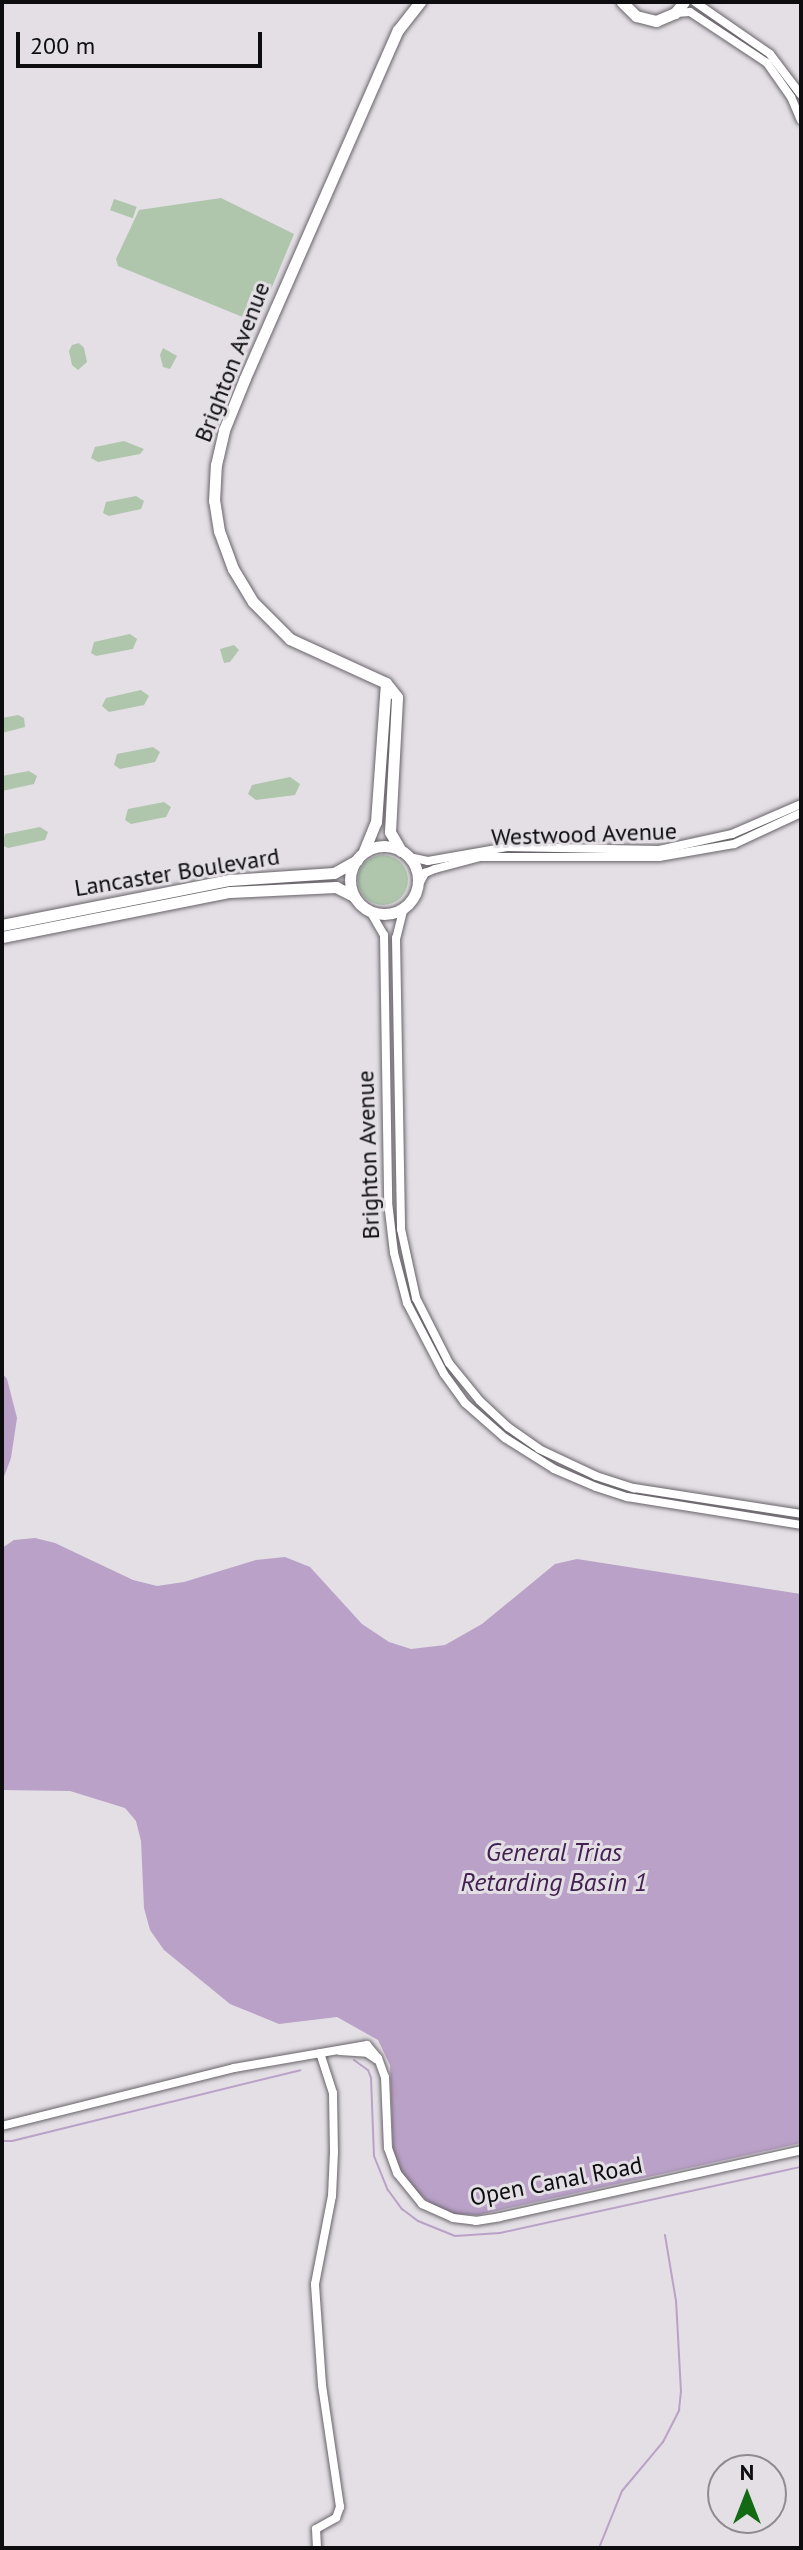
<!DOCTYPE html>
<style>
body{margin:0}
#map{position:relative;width:803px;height:2550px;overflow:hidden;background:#e3dfe5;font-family:"PT Sans",sans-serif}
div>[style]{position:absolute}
.green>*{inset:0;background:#afc6ad;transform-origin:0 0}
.round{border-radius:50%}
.water>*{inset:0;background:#baa1c7}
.stream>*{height:2px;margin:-1px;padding:0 1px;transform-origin:1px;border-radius:1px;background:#baa1c7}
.roads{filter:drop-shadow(0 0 2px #676368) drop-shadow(0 0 2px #676368)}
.minor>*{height:8px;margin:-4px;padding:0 4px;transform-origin:4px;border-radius:4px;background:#fff}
.major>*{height:11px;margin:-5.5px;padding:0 5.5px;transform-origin:5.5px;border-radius:5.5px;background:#fff}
.major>.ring{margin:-5.5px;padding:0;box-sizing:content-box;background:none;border:11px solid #fff;border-radius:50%}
span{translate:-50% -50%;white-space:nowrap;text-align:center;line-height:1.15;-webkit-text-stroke:6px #e3dfe5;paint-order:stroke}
.street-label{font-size:24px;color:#0d0c0e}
.water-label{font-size:26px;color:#422150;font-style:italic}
.frame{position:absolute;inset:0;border:4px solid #0d0c0e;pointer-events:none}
.north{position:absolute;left:707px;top:2454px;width:80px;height:80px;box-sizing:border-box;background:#e3dfe5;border:2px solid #8d8b8f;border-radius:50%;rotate:0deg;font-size:22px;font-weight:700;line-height:32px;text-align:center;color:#0d0c0e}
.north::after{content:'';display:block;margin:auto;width:28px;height:36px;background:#126b14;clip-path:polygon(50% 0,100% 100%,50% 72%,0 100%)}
.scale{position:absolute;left:16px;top:32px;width:246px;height:36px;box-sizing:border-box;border:4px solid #0d0c0e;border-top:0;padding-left:10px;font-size:24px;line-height:28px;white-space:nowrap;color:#0d0c0e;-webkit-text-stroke:6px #e3dfe5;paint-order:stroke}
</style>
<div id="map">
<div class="green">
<div style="clip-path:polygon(221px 198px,294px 234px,257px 323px,118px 266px,116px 259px,139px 210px)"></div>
<div style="left:114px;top:199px;width:24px;height:12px;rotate:19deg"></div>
<div style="clip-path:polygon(79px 343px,84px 348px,87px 362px,78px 370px,72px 365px,69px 351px,72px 345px)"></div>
<div style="clip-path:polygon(163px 348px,177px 356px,170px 369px,163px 367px,160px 355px)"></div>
<div style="clip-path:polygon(124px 441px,144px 449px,140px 454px,98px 462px,91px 458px,95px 447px)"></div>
<div style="clip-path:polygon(136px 496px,144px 501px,141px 509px,109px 516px,103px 513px,106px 502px)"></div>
<div style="clip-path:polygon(130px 634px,137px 639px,133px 649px,96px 656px,91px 653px,94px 642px)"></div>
<div style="clip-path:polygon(234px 645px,239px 650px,230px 662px,224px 663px,220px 649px)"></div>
<div style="clip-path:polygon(141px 690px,149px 696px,144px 705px,109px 712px,102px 706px,106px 698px)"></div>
<div style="clip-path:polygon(18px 715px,24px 718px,25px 727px,2px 733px,2px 718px)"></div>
<div style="clip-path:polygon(153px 747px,160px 752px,155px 762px,120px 769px,114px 765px,117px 754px)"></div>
<div style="clip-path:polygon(29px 771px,37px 776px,34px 784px,2px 791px,2px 776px)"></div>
<div style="clip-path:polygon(290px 777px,300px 784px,295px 795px,256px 800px,248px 794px,252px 785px)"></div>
<div style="clip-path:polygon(164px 802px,171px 807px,166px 817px,131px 824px,125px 820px,128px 809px)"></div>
<div style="clip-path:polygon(40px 827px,48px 832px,45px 840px,8px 848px,2px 845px,5px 834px)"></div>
<div class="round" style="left:358px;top:855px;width:50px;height:50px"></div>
</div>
<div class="water">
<div style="clip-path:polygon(2px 1373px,7px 1379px,17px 1418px,11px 1458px,2px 1482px)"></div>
<div style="clip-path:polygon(35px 1538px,55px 1543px,133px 1580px,157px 1586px,184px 1582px,256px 1560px,285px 1557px,310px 1567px,362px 1624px,389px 1642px,411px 1649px,445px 1645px,482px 1624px,555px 1564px,577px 1559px,801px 1594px,801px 2143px,478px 2215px,454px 2214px,435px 2207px,419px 2194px,403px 2176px,393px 2155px,390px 2065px,378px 2040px,337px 2017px,279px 2024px,230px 2004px,164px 1950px,150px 1930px,144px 1908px,141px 1841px,136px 1821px,125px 1808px,70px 1791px,2px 1790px,2px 1548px,14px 1540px)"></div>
</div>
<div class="stream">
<div style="left:354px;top:2060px;width:17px;rotate:36deg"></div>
<div style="left:368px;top:2070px;width:9px;rotate:69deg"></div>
<div style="left:371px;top:2078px;width:78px;rotate:87.8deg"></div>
<div style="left:374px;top:2156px;width:37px;rotate:68deg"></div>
<div style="left:388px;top:2190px;width:24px;rotate:54deg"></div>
<div style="left:402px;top:2209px;width:20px;rotate:37deg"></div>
<div style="left:418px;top:2221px;width:40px;rotate:22deg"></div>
<div style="left:455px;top:2236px;width:45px;rotate:-3.8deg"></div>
<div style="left:500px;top:2233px;width:308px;rotate:-12.4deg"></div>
<div style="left:2px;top:2141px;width:10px"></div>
<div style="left:12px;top:2141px;width:297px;rotate:-13.8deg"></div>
<div style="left:599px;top:2548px;width:61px;rotate:-68deg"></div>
<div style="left:622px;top:2491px;width:64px;rotate:-50.1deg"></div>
<div style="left:663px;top:2442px;width:36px;rotate:-63deg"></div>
<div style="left:679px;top:2410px;width:18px;rotate:-84deg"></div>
<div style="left:681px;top:2392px;width:91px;rotate:-93.1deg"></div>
<div style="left:676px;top:2301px;width:67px;rotate:-99.5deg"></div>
</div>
<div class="roads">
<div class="minor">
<div style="left:695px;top:2px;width:91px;rotate:34.7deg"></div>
<div style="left:770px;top:54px;width:51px;rotate:52.9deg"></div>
<div style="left:676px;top:13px;width:14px;rotate:-4deg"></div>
<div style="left:690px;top:12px;width:92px;rotate:33.5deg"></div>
<div style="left:767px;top:63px;width:42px;rotate:54.8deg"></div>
<div style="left:791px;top:97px;width:25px;rotate:67deg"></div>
<div style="left:409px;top:857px;width:19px;rotate:12deg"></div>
<div style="left:428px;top:861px;width:80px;rotate:-10deg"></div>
<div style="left:507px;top:847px;width:152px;rotate:1.1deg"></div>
<div style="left:659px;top:850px;width:75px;rotate:-12.4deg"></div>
<div style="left:732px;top:834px;width:75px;rotate:-23.5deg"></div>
<div style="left:418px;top:886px;width:15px;rotate:-62deg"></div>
<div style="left:425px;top:873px;width:11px;rotate:-22deg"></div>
<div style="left:435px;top:869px;width:47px;rotate:-14.9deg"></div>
<div style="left:480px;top:857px;width:179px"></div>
<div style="left:659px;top:857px;width:76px;rotate:-9.8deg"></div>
<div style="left:734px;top:844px;width:74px;rotate:-24.8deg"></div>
<div style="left:404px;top:907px;width:32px;rotate:104deg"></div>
<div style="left:396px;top:938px;width:291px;rotate:89deg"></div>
<div style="left:401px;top:1229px;width:71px;rotate:77.7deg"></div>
<div style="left:416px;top:1298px;width:73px;rotate:63.1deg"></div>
<div style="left:449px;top:1363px;width:49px;rotate:50.8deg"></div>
<div style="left:480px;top:1401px;width:38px;rotate:43deg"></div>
<div style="left:508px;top:1427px;width:38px;rotate:35deg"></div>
<div style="left:539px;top:1449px;width:63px;rotate:25.3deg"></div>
<div style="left:596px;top:1476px;width:40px;rotate:18deg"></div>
<div style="left:634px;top:1488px;width:169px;rotate:8.8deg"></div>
<div style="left:370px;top:911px;width:28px;rotate:60deg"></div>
<div style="left:384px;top:935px;width:267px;rotate:89.1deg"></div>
<div style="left:388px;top:1202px;width:51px;rotate:83.3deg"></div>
<div style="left:394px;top:1253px;width:52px;rotate:75.4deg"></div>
<div style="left:407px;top:1303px;width:80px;rotate:62.5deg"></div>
<div style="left:444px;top:1374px;width:36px;rotate:54deg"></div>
<div style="left:465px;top:1403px;width:53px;rotate:41.2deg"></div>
<div style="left:505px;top:1438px;width:58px;rotate:32.3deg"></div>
<div style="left:554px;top:1469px;width:46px;rotate:23.2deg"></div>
<div style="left:596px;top:1487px;width:33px;rotate:18deg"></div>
<div style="left:627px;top:1497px;width:176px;rotate:9.1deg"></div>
<div style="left:340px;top:2051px;width:27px;rotate:4deg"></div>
<div style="left:367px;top:2053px;width:11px;rotate:34deg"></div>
<div style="left:2px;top:2126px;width:239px;rotate:-14deg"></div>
<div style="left:234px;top:2068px;width:135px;rotate:-9.8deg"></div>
<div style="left:367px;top:2045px;width:17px;rotate:50deg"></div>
<div style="left:378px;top:2058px;width:20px;rotate:70deg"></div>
<div style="left:385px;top:2077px;width:71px;rotate:87.6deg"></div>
<div style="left:388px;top:2148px;width:27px;rotate:70deg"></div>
<div style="left:397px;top:2173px;width:40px;rotate:51deg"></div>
<div style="left:422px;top:2204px;width:34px;rotate:24deg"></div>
<div style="left:453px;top:2218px;width:23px;rotate:7deg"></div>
<div style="left:476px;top:2221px;width:24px;rotate:-9deg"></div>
<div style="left:500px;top:2217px;width:308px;rotate:-12.5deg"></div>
<div style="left:317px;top:2548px;width:19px;rotate:-93deg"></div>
<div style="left:316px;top:2529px;width:23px;rotate:-29deg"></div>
<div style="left:336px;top:2518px;width:12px;rotate:-70deg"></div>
<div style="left:340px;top:2507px;width:123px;rotate:-98.4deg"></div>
<div style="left:322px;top:2385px;width:101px;rotate:-94deg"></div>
<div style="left:315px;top:2284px;width:90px;rotate:-79.1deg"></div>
<div style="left:332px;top:2196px;width:44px;rotate:-87.4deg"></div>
<div style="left:334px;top:2152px;width:59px;rotate:-91deg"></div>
<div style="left:333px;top:2093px;width:42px;rotate:-108deg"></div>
</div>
<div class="major">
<div style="left:622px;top:2px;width:20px;rotate:45deg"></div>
<div style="left:636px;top:16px;width:21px;rotate:14deg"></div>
<div style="left:656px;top:21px;width:21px;rotate:-23deg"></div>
<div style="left:675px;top:13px;width:14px;rotate:-51deg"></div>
<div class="ring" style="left:350px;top:846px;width:57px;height:57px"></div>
<div style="left:364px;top:851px;width:31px;rotate:-68deg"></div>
<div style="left:376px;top:822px;width:138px;rotate:-85.9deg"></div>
<div style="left:401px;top:851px;width:22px;rotate:-120deg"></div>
<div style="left:390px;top:832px;width:135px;rotate:-87deg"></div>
<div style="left:397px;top:697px;width:18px;rotate:-128deg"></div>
<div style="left:386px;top:683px;width:106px;rotate:-155.4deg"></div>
<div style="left:290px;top:639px;width:52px;rotate:-135deg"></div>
<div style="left:253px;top:602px;width:39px;rotate:-121deg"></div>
<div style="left:233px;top:569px;width:40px;rotate:-110.2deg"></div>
<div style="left:219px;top:531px;width:30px;rotate:-99deg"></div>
<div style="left:214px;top:501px;width:36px;rotate:-87deg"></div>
<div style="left:216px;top:465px;width:36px;rotate:-77deg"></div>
<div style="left:224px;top:430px;width:56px;rotate:-68deg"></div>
<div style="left:245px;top:378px;width:380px;rotate:-66.3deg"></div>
<div style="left:398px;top:30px;width:36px;rotate:-52deg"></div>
<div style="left:2px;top:925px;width:232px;rotate:-11.2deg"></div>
<div style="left:230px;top:880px;width:104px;rotate:-3.9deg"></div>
<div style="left:334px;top:873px;width:26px;rotate:-29deg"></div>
<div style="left:2px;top:937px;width:232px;rotate:-11.2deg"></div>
<div style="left:230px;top:892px;width:106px;rotate:-2.7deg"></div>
<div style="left:336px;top:887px;width:20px;rotate:27deg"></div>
</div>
</div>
<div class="street-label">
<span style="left:232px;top:362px;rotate:-69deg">Brighton Avenue</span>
<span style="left:584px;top:834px;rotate:-2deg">Westwood Avenue</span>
<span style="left:177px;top:872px;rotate:-9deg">Lancaster Boulevard</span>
<span style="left:368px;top:1155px;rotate:-92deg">Brighton Avenue</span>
<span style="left:556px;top:2181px;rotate:-11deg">Open Canal Road</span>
</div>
<div class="water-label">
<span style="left:554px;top:1867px">General Trias<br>Retarding Basin 1</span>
</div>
<div class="frame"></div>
<div class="north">N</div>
<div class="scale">200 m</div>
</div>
